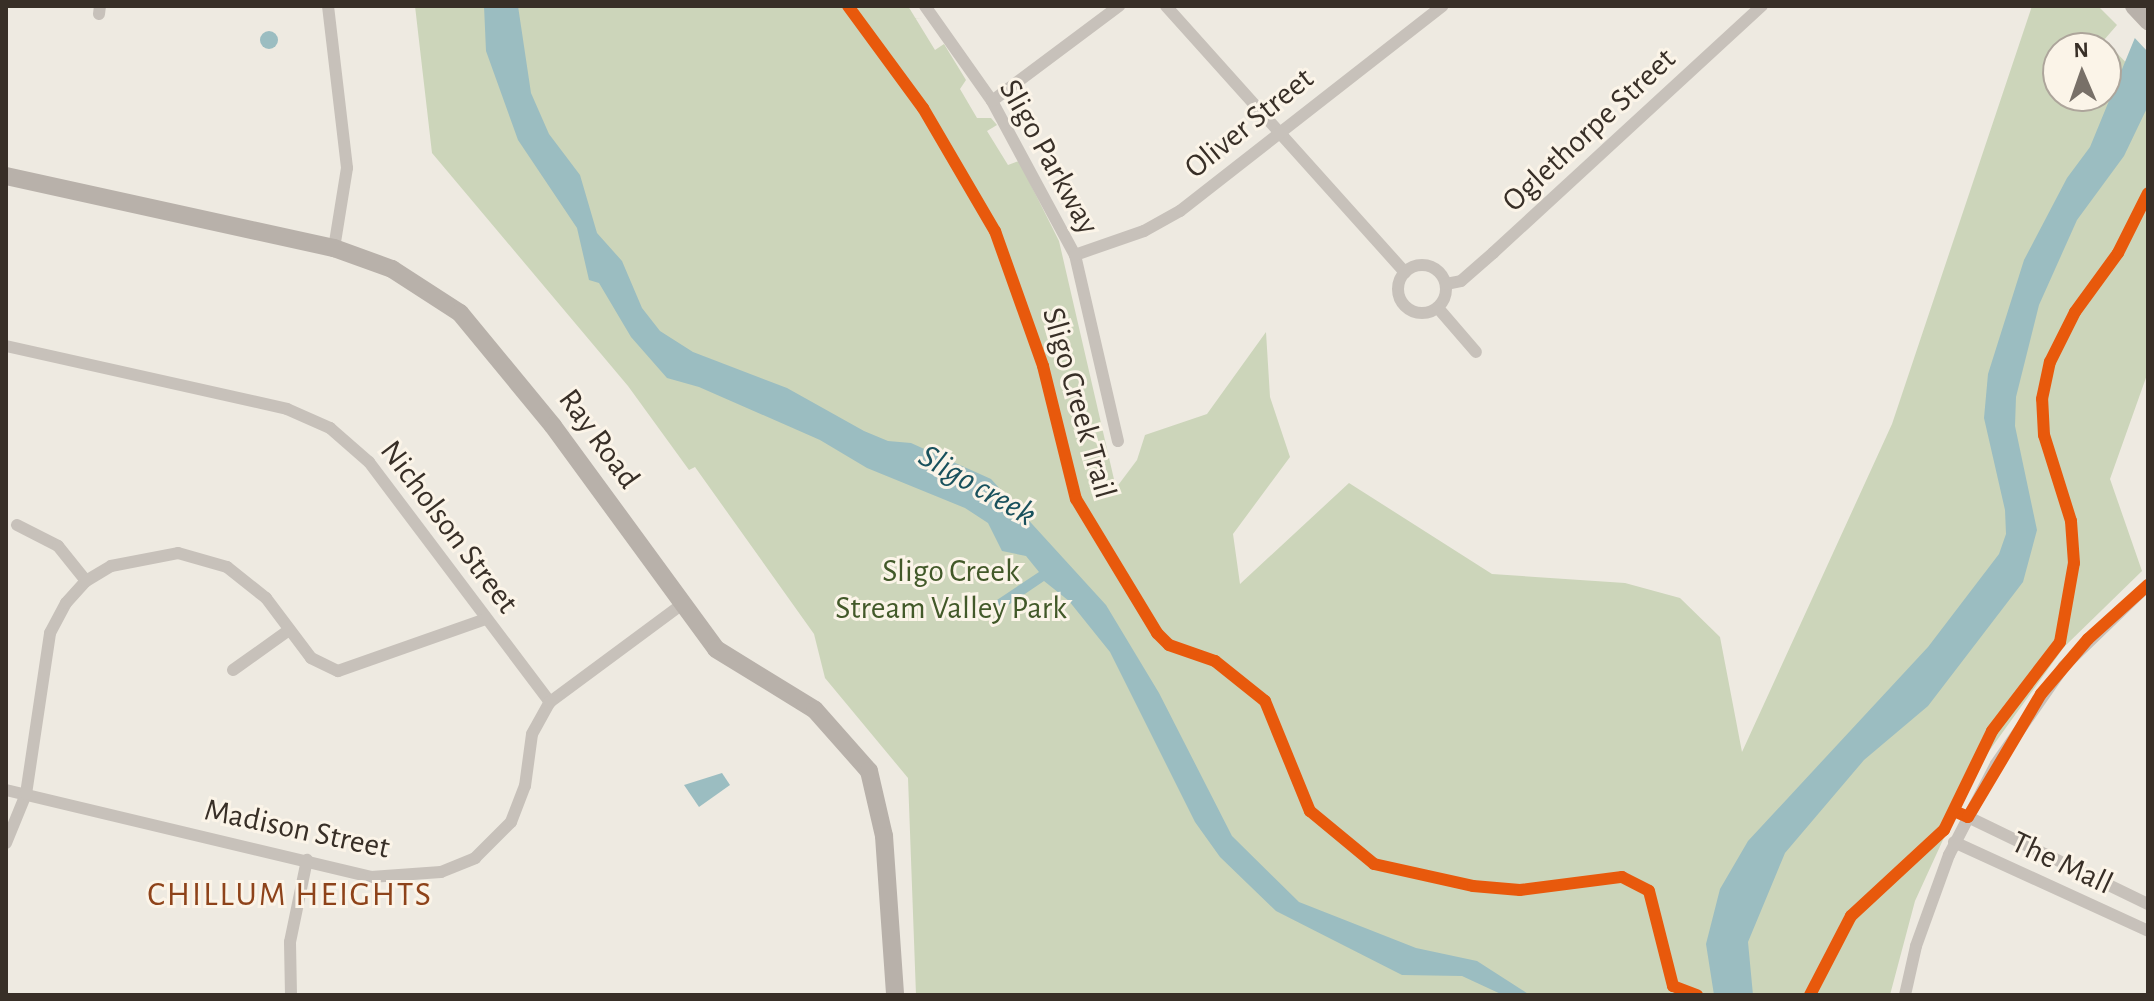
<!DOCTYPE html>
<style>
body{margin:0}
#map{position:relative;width:2154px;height:1001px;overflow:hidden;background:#eeeae1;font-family:"Alegreya Sans",sans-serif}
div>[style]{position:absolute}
.green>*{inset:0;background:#ccd5ba}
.water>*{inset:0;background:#9bbdc1}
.round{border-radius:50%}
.pier>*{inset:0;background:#eeeae1}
.street>*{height:12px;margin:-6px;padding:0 6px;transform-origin:6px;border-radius:6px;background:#c7c1ba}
.street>.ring{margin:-6px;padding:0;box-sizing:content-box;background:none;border:12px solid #c7c1ba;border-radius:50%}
.secondary>*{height:18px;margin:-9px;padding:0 9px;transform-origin:9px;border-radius:9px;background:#b8b1aa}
.cycleway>*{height:12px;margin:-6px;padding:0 6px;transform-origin:6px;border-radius:6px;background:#e8590c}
span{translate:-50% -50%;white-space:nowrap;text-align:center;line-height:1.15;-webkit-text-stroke:6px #fbf4e8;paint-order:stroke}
.street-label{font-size:32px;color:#382f27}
.park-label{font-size:32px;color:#425929}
.water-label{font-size:34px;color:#19515d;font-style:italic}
.neighbourhood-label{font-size:34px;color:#8e431a;letter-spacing:2px}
.frame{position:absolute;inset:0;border:8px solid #382f27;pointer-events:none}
.north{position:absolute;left:2042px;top:32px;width:80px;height:80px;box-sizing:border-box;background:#fbf4e8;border:2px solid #ada59b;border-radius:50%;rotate:358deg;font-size:22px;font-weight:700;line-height:32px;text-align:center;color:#382f27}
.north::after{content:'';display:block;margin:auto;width:28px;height:36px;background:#787068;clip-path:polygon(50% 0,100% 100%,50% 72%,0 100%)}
</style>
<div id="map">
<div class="green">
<div style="clip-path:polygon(evenodd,415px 6px,908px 6px,935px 50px,944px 44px,966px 80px,960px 89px,977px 118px,991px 118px,997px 125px,987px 131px,1008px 165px,1019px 161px,1059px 241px,1116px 488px,1137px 460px,1145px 435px,1207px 414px,1266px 332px,1270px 397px,1290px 457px,1233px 534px,1240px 584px,1349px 483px,1492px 574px,1625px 583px,1680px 598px,1720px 637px,1742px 752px,1892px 424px,2032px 6px,2098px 6px,2117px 25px,2104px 40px,2148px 85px,2148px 372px,2110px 479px,2142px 571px,2064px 647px,1974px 772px,1915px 901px,1890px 995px,916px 995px,908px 778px,825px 678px,814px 634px,695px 467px,689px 470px,628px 386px,432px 153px,415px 6px,2058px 48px,2106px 48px,2106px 96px,2058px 96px,2058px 48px)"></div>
</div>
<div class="water">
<div style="clip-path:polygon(484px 6px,518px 6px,531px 93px,549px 134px,580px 175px,597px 233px,622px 261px,642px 308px,660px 331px,693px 352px,787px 388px,864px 431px,888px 441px,911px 443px,991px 479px,1106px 605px,1159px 693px,1232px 836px,1299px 902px,1416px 948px,1477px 961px,1530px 995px,1503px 995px,1462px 976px,1402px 975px,1276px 911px,1220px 857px,1195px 822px,1110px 652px,1069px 601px,1044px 581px,1001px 610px,968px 616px,967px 606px,994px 602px,1039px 572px,1026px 556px,1002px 551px,988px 523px,965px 508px,867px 468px,820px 440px,699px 387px,667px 378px,631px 337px,599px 283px,589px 280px,577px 228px,518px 140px,486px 51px)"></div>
<div style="clip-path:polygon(2148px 6px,2148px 106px,2124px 156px,2077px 220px,2039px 305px,2016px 397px,2015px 426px,2037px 530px,2023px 582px,1928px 706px,1864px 760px,1785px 853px,1748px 942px,1753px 995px,1714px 995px,1706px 944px,1720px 889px,1748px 841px,1928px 647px,1999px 554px,2006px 534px,2005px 510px,1984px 418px,1988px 374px,2024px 260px,2067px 178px,2090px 147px)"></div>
<div class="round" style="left:260px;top:31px;width:18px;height:18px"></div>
<div style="clip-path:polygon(722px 773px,730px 785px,699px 807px,684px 785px)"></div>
</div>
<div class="pier">
<div style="clip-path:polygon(2142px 6px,2148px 6px,2148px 52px,2131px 34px)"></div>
</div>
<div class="street">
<div style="left:328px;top:6px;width:163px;rotate:83.3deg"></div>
<div style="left:347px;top:168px;width:81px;rotate:99.2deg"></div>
<div style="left:925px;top:6px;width:116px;rotate:54.8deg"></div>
<div style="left:992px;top:101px;width:175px;rotate:61.7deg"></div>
<div style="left:1075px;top:255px;width:191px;rotate:77deg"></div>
<div style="left:1166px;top:6px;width:358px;rotate:48.1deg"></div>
<div style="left:99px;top:14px;width:8px;rotate:-83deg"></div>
<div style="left:992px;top:101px;width:159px;rotate:-36.8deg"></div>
<div style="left:1075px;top:255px;width:73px;rotate:-19.2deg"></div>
<div style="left:1144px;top:231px;width:41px;rotate:-29.1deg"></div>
<div style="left:1180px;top:211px;width:333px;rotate:-38deg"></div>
<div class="ring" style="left:1398px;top:265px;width:36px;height:36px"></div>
<div style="left:1446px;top:284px;width:15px;rotate:-11deg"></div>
<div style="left:1461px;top:281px;width:43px;rotate:-41.2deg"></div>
<div style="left:1493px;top:253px;width:365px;rotate:-42.6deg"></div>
<div style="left:1438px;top:308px;width:58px;rotate:49.2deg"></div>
<div style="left:6px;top:346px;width:288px;rotate:12.6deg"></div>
<div style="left:287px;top:409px;width:47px;rotate:23.8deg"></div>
<div style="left:330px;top:428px;width:52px;rotate:41.1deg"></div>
<div style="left:369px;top:462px;width:301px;rotate:53deg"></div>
<div style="left:17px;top:525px;width:46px;rotate:27.1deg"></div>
<div style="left:58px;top:546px;width:45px;rotate:51.3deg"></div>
<div style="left:233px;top:670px;width:69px;rotate:-35.5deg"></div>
<div style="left:6px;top:790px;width:375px;rotate:13.4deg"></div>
<div style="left:371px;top:877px;width:70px;rotate:-4.1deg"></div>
<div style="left:441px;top:872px;width:37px;rotate:-22deg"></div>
<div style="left:475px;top:858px;width:51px;rotate:-45deg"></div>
<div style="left:511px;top:822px;width:39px;rotate:-69deg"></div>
<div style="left:525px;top:786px;width:52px;rotate:-82.3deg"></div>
<div style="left:532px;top:734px;width:37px;rotate:-61deg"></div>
<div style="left:550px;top:702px;width:163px;rotate:-36.5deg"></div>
<div style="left:1968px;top:817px;width:200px;rotate:25.8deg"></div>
<div style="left:1954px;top:842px;width:213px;rotate:24.6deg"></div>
<div style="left:6px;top:843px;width:53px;rotate:-67.8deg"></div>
<div style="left:26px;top:794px;width:163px;rotate:-81.5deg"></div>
<div style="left:50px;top:633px;width:34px;rotate:-62deg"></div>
<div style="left:66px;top:603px;width:30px;rotate:-48deg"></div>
<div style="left:86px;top:581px;width:29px;rotate:-31deg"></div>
<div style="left:111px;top:566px;width:68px;rotate:-11deg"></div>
<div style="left:178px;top:553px;width:51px;rotate:15.9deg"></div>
<div style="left:227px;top:567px;width:50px;rotate:38.5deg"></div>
<div style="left:266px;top:598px;width:75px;rotate:53.1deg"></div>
<div style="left:311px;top:658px;width:30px;rotate:26deg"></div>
<div style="left:338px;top:671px;width:157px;rotate:-19.4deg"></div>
<div style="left:291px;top:995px;width:53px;rotate:-91.1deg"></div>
<div style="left:290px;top:942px;width:84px;rotate:-78.3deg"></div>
<div style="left:1905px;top:995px;width:50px;rotate:-77.3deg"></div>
<div style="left:1916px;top:946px;width:97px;rotate:-70.1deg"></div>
<div style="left:1949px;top:855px;width:102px;rotate:-62.7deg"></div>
<div style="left:1996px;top:764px;width:119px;rotate:-55.2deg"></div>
<div style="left:2064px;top:666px;width:117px;rotate:-44deg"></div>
</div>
<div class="secondary">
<div style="left:2134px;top:6px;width:21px;rotate:47deg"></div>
<div style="left:6px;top:176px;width:336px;rotate:12.4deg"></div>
<div style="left:334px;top:248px;width:62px;rotate:19.9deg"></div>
<div style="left:392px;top:269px;width:81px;rotate:32.9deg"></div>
<div style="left:460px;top:313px;width:146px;rotate:50.5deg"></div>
<div style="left:553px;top:426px;width:276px;rotate:53.8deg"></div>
<div style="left:716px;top:649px;width:116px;rotate:31.6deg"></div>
<div style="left:815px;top:710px;width:81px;rotate:48.5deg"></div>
<div style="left:869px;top:771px;width:67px;rotate:77deg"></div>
<div style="left:884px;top:836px;width:159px;rotate:86deg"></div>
</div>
<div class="cycleway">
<div style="left:848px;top:6px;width:127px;rotate:53.7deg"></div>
<div style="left:923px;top:108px;width:143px;rotate:59.7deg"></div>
<div style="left:995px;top:231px;width:143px;rotate:70.4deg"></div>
<div style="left:1043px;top:366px;width:137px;rotate:76.1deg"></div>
<div style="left:1076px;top:499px;width:157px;rotate:58.8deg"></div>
<div style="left:1157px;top:633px;width:17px;rotate:45deg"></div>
<div style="left:1169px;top:645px;width:49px;rotate:19.2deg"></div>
<div style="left:1215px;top:661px;width:64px;rotate:38.7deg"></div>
<div style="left:1265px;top:701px;width:119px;rotate:67.8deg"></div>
<div style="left:1310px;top:811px;width:83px;rotate:39.6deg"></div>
<div style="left:1374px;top:864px;width:101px;rotate:12.5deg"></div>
<div style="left:1473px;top:886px;width:47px;rotate:4.9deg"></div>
<div style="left:1520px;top:890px;width:103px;rotate:-7.3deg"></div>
<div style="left:1622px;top:877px;width:30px;rotate:27deg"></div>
<div style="left:1649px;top:891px;width:98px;rotate:75.8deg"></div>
<div style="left:1673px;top:986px;width:26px;rotate:21deg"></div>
<div style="left:1954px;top:811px;width:15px;rotate:23deg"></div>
<div style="left:1968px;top:817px;width:143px;rotate:-59.3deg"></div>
<div style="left:2041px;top:694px;width:72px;rotate:-49.5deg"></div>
<div style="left:2088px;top:639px;width:81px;rotate:-42deg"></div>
<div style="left:1810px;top:995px;width:89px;rotate:-62.6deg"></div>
<div style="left:1851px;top:916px;width:127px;rotate:-42.8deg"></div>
<div style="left:1944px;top:830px;width:110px;rotate:-64.1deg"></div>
<div style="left:1992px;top:731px;width:112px;rotate:-52.6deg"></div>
<div style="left:2060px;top:642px;width:80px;rotate:-80deg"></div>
<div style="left:2074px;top:563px;width:42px;rotate:-94.1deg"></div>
<div style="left:2071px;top:521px;width:90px;rotate:-107.4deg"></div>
<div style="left:2044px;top:435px;width:36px;rotate:-93deg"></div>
<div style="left:2042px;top:399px;width:38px;rotate:-78deg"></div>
<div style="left:2050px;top:362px;width:56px;rotate:-63.4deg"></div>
<div style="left:2075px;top:312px;width:73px;rotate:-53.9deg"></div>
<div style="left:2118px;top:253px;width:67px;rotate:-63.4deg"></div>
</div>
<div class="street-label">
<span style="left:1249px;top:123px;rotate:-39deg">Oliver Street</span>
<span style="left:1589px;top:130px;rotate:-43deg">Oglethorpe Street</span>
<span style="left:1049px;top:157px;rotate:61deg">Sligo Parkway</span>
<span style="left:1079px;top:403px;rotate:74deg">Sligo Creek Trail</span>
<span style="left:599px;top:439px;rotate:54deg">Ray Road</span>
<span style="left:449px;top:527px;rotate:53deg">Nicholson Street</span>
<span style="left:297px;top:829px;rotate:12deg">Madison Street</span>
<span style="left:2062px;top:863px;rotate:25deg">The Mall</span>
</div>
<div class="park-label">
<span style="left:951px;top:590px">Sligo Creek<br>Stream Valley Park</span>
</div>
<div class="water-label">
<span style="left:977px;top:486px;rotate:30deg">Sligo creek</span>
</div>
<div class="neighbourhood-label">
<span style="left:290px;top:896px">CHILLUM HEIGHTS</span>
</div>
<div class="frame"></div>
<div class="north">N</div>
</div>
